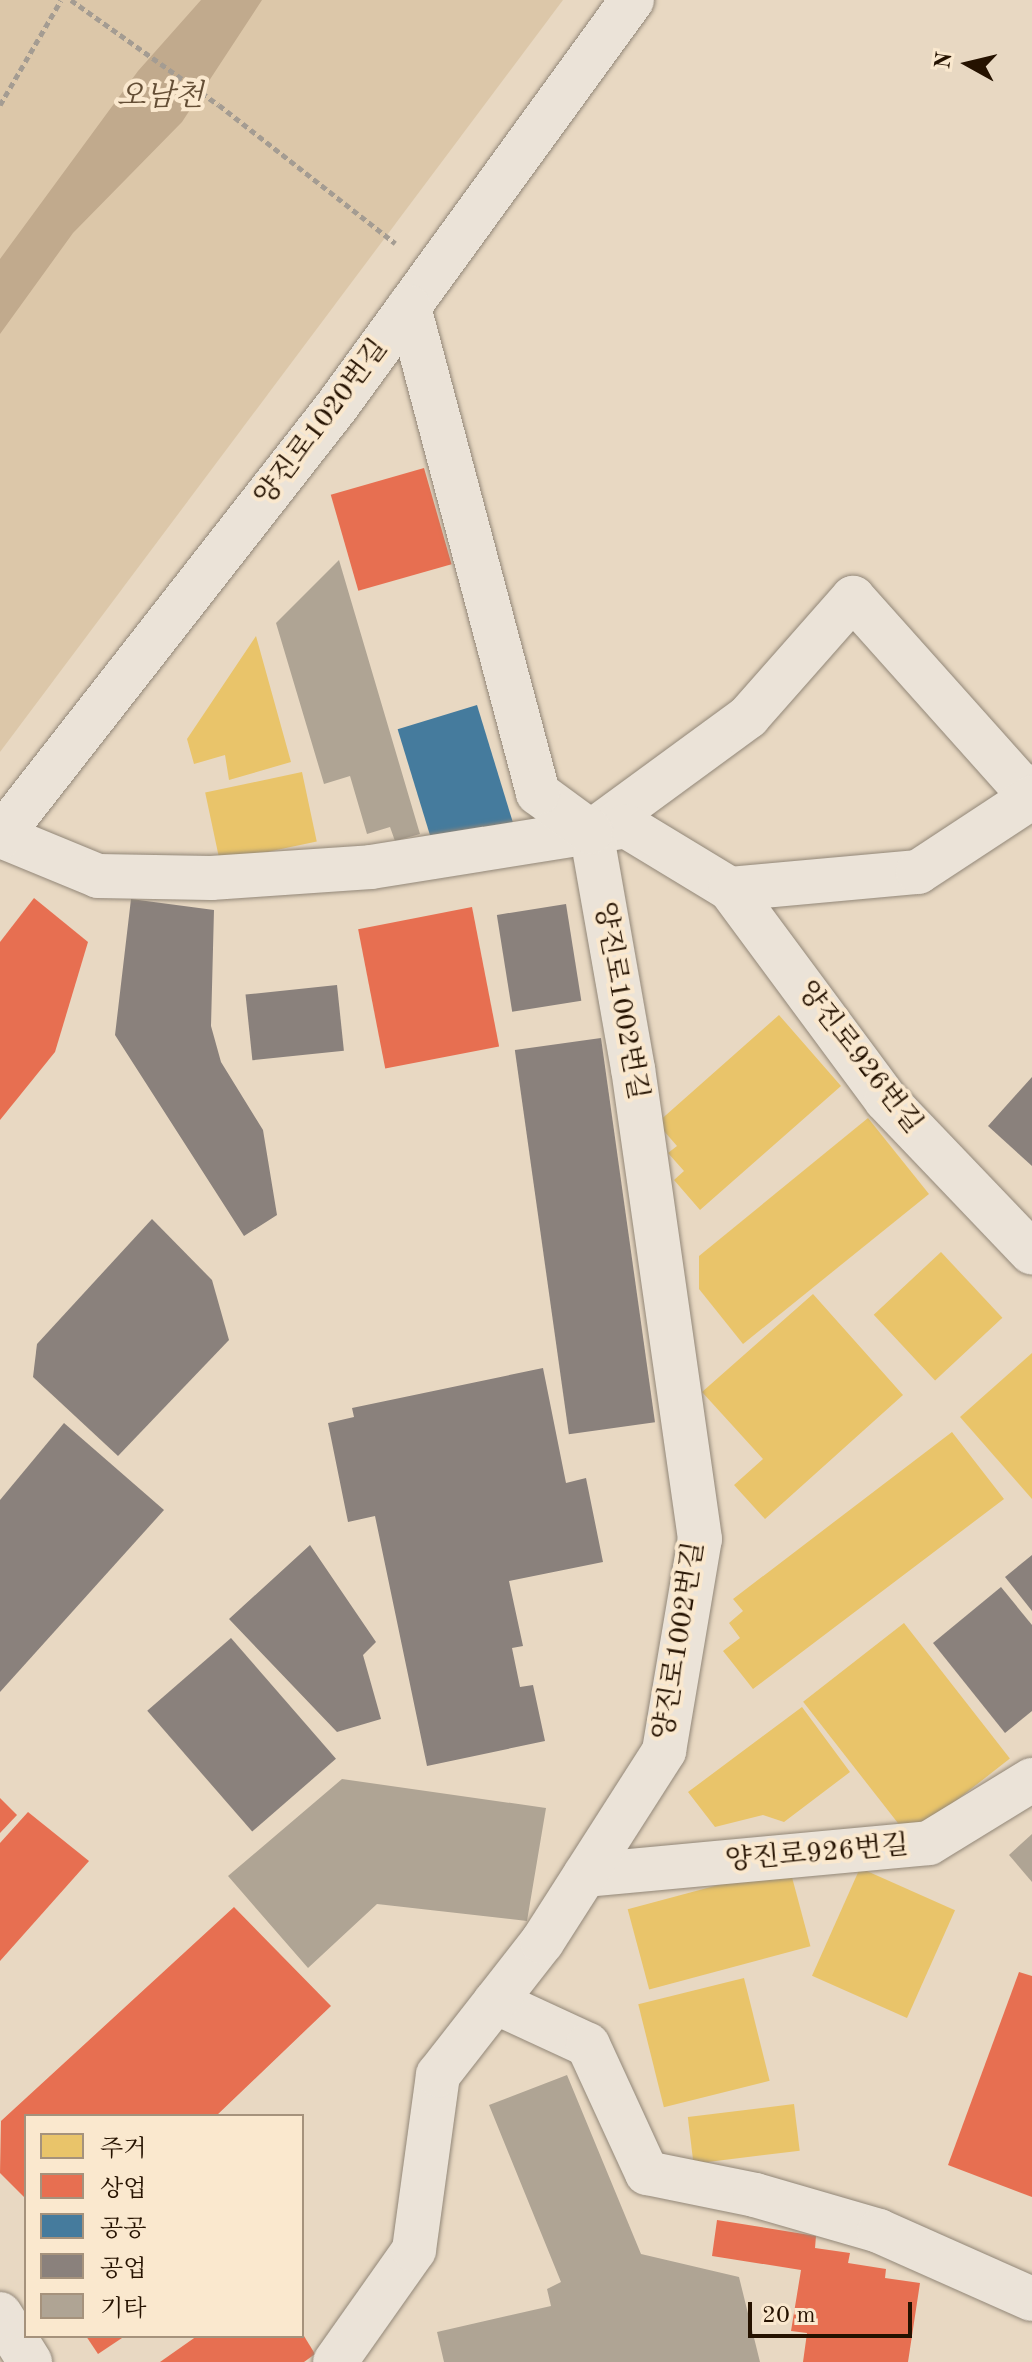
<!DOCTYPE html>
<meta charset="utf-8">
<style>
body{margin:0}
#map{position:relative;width:1032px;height:2362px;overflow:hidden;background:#e8d8c2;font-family:"Old Standard TT","Noto Serif KR",serif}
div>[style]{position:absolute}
.green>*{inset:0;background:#dcc7a9}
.water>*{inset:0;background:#c1aa8d}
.homes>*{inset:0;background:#e9c46a;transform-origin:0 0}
.shops>*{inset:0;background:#e76f51;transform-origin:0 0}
.public>*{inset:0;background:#457b9d;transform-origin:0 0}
.industry>*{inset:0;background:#8a817c;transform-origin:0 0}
.building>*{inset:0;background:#afa494}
.path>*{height:5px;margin-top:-2.5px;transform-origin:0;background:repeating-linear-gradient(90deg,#a49c92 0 6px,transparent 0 10px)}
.roads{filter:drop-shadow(0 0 2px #928778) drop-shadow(0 0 2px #928778)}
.street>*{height:44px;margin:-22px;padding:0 22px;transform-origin:22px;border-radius:22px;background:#ebe3d8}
.secondary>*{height:44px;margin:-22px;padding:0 22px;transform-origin:22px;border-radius:22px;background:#ebe3d8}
span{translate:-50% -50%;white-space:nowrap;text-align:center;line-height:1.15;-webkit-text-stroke:8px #fae8ce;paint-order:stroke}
.street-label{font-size:28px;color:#251200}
.water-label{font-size:30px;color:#644e35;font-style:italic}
.legend{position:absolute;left:24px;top:2114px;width:280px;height:224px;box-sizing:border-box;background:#fae8ce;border:2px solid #a5927c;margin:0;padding:10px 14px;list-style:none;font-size:24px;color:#251200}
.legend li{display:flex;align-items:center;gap:16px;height:40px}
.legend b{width:40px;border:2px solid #a5927c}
.north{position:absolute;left:928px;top:24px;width:80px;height:80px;-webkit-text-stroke:6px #fae8ce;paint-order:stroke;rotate:278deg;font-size:22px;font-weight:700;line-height:32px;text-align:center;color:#251200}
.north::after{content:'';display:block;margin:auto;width:28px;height:36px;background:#251200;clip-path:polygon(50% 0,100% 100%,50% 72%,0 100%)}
.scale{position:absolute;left:748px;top:2302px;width:164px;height:36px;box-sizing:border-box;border:4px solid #251200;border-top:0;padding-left:10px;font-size:24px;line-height:28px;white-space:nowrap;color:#251200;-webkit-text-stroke:6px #fae8ce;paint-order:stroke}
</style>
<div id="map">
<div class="green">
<div style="clip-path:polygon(0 0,563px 0,0 752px)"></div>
</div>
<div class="water">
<div style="clip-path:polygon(201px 0,262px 0,182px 122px,73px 233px,0 334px,0 259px,138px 71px)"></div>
</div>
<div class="homes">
<div style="clip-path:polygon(256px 636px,291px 762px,229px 780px,225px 755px,194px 764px,187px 739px)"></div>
<div style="left:302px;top:772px;width:71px;height:99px;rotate:78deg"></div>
<div style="clip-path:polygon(779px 1015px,841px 1086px,700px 1210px,674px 1180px,684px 1171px,668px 1153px,677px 1146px,657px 1123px)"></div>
<div style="clip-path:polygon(868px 1118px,929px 1194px,743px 1344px,699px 1289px,699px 1256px)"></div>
<div style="left:941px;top:1252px;width:90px;height:92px;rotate:47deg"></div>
<div style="clip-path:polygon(813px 1294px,903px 1395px,765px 1519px,734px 1485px,763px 1459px,702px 1392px)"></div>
<div style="clip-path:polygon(1032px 1353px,1032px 1499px,960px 1417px)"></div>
<div style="clip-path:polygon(952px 1432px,1004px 1499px,753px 1689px,723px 1651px,740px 1638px,729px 1623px,743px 1611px,733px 1599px)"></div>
<div style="left:904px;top:1623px;width:172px;height:128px;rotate:52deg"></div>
<div style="clip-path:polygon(802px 1707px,850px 1772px,784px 1822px,763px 1815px,715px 1827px,688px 1792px)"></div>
<div style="left:789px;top:1866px;width:83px;height:167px;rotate:75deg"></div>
<div style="left:860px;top:1868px;width:104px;height:118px;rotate:24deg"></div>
<div style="left:744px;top:1978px;width:106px;height:109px;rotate:76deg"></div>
<div style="left:794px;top:2104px;width:47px;height:107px;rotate:83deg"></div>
</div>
<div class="shops">
<div style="left:424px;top:468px;width:100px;height:97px;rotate:74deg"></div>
<div style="clip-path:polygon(34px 898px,88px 942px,55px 1052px,0 1120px,0 942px)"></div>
<div style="left:472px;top:907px;width:142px;height:116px;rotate:79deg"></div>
<div style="clip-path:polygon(0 1798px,17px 1815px,0 1833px)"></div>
<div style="clip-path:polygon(28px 1812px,89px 1861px,0 1961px,0 1843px)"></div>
<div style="clip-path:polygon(234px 1907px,331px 2006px,216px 2116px,26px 2116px,26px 2199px,0 2173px,1px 2121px)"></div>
<div style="clip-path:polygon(1019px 1972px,1032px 1976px,1032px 2197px,948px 2165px)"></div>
<div style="clip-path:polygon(717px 2220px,816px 2236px,815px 2248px,850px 2253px,848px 2263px,886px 2269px,885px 2278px,920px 2283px,908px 2362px,803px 2362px,807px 2333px,791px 2331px,801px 2270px,712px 2256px)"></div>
<div style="clip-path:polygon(86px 2336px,125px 2336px,98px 2354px)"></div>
<div style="clip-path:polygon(197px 2336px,304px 2336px,315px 2354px,304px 2362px,160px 2362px)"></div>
</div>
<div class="public">
<div style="left:477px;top:705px;width:129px;height:83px;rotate:73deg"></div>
</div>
<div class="industry">
<div style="clip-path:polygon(131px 899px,214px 910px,211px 1026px,221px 1062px,263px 1130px,277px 1215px,244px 1236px,115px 1035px)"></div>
<div style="left:566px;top:904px;width:98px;height:70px;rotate:81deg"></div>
<div style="left:337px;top:985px;width:66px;height:92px;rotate:84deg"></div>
<div style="left:601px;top:1038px;width:388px;height:87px;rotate:82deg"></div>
<div style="clip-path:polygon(1032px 1077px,1032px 1166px,988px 1126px)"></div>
<div style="clip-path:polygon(152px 1219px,212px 1280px,229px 1340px,118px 1456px,33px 1377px,37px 1344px)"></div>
<div style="clip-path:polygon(543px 1368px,566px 1483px,586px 1478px,603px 1562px,509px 1581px,523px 1646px,512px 1648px,520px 1687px,533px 1685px,545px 1741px,427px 1766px,375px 1516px,348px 1522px,328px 1423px,354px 1417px,352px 1408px)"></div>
<div style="clip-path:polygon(64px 1423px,164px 1510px,0 1692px,0 1500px)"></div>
<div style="clip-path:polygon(310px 1545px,376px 1642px,363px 1655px,381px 1719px,337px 1732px,229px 1619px)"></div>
<div style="clip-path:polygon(1032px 1555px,1032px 1611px,1005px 1577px)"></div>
<div style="clip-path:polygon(1001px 1587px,1032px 1625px,1032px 1711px,1005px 1733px,933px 1643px)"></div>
<div style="left:231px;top:1638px;width:160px;height:111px;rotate:49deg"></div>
</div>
<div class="building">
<div style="clip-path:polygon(339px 560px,420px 834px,395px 841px,390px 827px,367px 834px,350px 776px,324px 784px,276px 623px)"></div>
<div style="clip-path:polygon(342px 1779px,546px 1808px,527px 1921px,377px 1904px,308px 1968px,228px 1876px)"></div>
<div style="clip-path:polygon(1032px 1834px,1032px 1882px,1009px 1855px)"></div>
<div style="clip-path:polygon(567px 2075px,641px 2254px,739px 2277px,760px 2362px,444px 2362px,437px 2332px,551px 2306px,547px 2289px,561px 2282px,489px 2105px)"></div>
</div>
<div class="path">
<div style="left:71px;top:0;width:181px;rotate:35.4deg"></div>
<div style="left:219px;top:105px;width:224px;rotate:38.1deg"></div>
<div style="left:0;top:105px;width:121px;rotate:-59.8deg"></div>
</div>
<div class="roads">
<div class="street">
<div style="left:591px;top:832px;width:195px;rotate:-36.2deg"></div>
<div style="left:748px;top:717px;width:159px;rotate:-48.6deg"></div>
<div style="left:853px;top:598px;width:264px;rotate:48.2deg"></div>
<div style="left:1029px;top:795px;width:9px;rotate:-69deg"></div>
<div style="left:1px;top:836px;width:105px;rotate:22.4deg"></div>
<div style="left:98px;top:876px;width:113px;rotate:1deg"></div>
<div style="left:211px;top:878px;width:160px;rotate:-3.9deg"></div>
<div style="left:371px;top:867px;width:258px;rotate:-9.1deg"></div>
<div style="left:626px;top:826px;width:122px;rotate:31.2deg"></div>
<div style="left:730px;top:889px;width:262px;rotate:53.5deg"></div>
<div style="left:886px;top:1100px;width:211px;rotate:46.3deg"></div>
<div style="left:0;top:837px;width:547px;rotate:-51.98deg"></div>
<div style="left:337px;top:406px;width:502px;rotate:-54deg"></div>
<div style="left:730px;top:889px;width:189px;rotate:-5.2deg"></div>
<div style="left:918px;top:872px;width:136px;rotate:-33.3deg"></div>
<div style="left:585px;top:1875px;width:345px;rotate:-5.3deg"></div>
<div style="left:929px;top:1843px;width:121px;rotate:-31.5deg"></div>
<div style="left:495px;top:2002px;width:102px;rotate:24.8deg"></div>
<div style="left:588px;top:2045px;width:141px;rotate:65.3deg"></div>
<div style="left:647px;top:2173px;width:110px;rotate:11.5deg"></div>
<div style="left:755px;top:2195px;width:129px;rotate:16.2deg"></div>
<div style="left:879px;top:2231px;width:167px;rotate:24deg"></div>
<div style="left:335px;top:2362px;width:137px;rotate:-54.8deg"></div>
<div style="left:414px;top:2250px;width:177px;rotate:-82.2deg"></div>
<div style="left:438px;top:2075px;width:169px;rotate:-52deg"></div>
<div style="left:542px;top:1942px;width:227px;rotate:-57.4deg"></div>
<div style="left:664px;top:1751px;width:215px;rotate:-80.4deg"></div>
<div style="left:700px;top:1539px;width:475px;rotate:-98.1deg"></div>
<div style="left:633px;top:1069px;width:241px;rotate:-100deg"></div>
<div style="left:591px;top:832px;width:66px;rotate:-143.7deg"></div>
<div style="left:538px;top:793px;width:503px;rotate:-104.87deg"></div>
</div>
<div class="secondary">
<div style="left:0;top:2314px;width:57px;rotate:58deg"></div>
</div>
</div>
<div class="street-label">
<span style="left:322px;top:423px;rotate:-53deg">양진로1020번길</span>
<span style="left:620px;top:1001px;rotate:80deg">양진로1002번길</span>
<span style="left:859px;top:1058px;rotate:52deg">양진로926번길</span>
<span style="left:680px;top:1641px;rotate:-81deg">양진로1002번길</span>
<span style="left:817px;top:1854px;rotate:-5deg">양진로926번길</span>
</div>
<div class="water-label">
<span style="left:160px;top:97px">오남천</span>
</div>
<ul class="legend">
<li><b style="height:22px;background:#e9c46a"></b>주거</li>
<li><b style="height:22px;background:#e76f51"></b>상업</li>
<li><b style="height:22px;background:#457b9d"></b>공공</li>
<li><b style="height:22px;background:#8a817c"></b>공업</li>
<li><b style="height:22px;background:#afa494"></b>기타</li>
</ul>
<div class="north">N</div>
<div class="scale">20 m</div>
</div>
